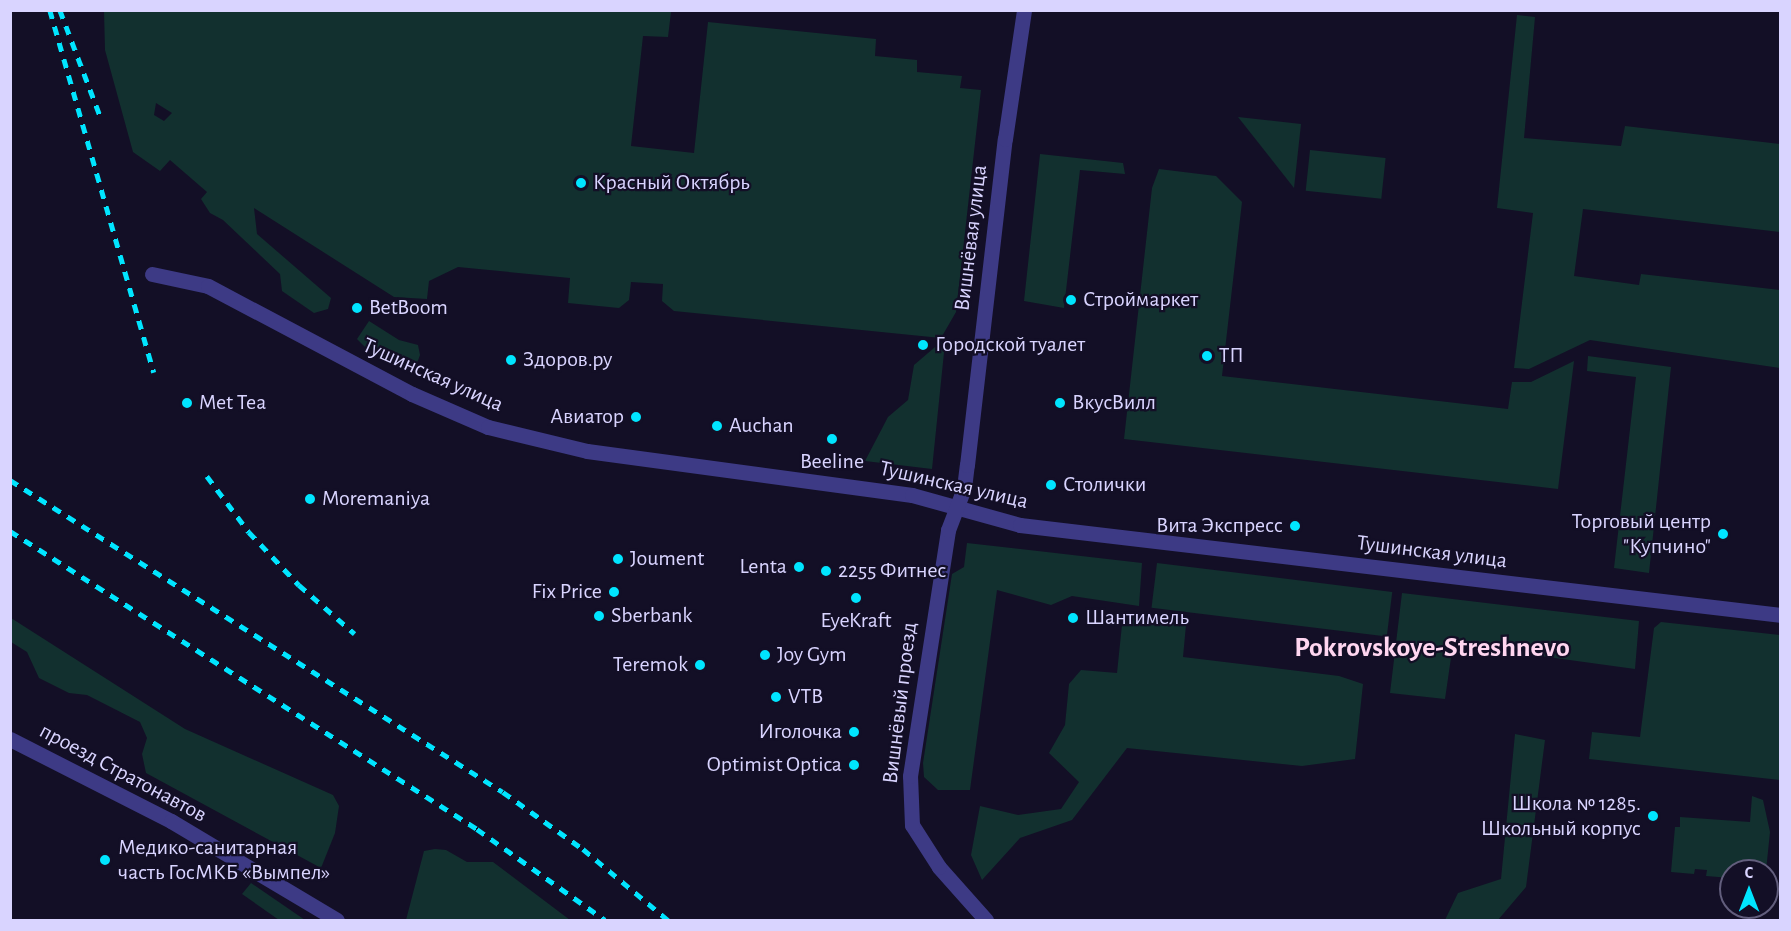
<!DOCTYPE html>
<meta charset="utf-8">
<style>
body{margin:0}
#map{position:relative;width:1791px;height:931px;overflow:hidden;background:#130f26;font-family:"Alegreya Sans",sans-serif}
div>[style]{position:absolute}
.green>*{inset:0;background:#12302f;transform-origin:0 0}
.minor>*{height:15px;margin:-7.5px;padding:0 7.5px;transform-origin:7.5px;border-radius:7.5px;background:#3d3a85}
.rail>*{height:4.5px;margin-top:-2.25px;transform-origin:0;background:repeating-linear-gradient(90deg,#00e5ff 0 9px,transparent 0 17px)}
.dots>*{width:16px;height:16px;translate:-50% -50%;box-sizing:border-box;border:3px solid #130f26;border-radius:50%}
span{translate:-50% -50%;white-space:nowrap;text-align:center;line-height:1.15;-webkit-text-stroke:4.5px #130f26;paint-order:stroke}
.poi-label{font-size:22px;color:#d9d4ff}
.left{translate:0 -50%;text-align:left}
.right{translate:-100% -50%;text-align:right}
.street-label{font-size:22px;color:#d9d4ff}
.district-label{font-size:28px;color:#ffd6f0;font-weight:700}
.frame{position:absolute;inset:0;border:12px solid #d9d4ff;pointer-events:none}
.north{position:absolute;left:1719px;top:859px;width:60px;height:60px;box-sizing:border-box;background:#130f26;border:2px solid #625e7d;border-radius:50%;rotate:0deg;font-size:16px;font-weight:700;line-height:24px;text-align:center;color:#d9d4ff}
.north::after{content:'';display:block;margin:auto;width:21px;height:27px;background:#00e5ff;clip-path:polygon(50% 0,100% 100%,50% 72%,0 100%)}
</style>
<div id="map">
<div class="green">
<div style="clip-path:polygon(evenodd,652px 10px,671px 12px,668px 37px,643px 36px,631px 146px,694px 153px,708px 22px,876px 39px,875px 56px,917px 60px,917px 72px,962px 76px,960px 88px,981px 90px,956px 312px,941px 338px,674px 311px,662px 301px,663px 284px,631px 282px,629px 300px,619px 308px,568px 303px,570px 278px,458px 267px,429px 281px,427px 299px,394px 297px,254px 208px,257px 234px,331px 298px,328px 309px,314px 313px,282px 291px,280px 274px,223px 220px,210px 213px,201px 199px,207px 192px,170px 160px,160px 171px,133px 152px,105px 50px,104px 11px,652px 10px,156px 103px,172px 113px,164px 121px,154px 115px,156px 103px)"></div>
<div style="clip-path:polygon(1517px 15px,1535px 17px,1524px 138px,1621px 146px,1625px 126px,1780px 144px,1780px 232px,1583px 209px,1574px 276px,1639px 285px,1641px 274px,1780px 290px,1780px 368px,1590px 340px,1529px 369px,1514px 368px,1533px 213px,1497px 208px)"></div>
<div style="clip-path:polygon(1238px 117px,1301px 124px,1294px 188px)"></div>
<div style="left:1310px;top:150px;width:76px;height:41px;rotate:6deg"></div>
<div style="clip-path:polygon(1040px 154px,1123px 163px,1125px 174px,1080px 170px,1064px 308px,1024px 301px)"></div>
<div style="clip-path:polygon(1159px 169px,1216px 176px,1242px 202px,1222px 376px,1508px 409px,1512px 382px,1531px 382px,1574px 361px,1558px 489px,1124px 439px,1152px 188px)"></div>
<div style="clip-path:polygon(369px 321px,399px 340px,418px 345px,420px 355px,416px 366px,393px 353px,366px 348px,357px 339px)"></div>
<div style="clip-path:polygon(941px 342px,945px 343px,932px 469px,865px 461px,888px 417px,908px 400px,914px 365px)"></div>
<div style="clip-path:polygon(1588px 356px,1671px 367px,1649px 573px,1614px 568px,1636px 377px,1587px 371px)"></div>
<div style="clip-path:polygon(967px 543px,1142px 563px,1139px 606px,1072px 596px,1051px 605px,997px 590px,970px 790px,938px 790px,924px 777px,923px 763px,952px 574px,964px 567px)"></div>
<div style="left:1157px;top:563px;width:237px;height:45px;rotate:7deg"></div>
<div style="clip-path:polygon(1402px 593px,1639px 621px,1635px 669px,1453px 644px,1445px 699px,1390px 693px)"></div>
<div style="clip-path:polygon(1123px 615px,1186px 625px,1183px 657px,1339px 676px,1363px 684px,1355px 759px,1302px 766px,1127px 748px,1072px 820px,1020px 838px,982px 880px,971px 855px,980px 806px,1018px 815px,1061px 809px,1079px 782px,1049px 753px,1065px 725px,1069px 684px,1081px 670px,1117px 673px)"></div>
<div style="clip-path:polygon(11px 618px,185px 729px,333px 795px,339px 806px,335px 833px,321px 868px,146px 773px,142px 754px,147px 738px,140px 722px,87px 695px,69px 693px,39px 678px,27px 652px,11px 642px)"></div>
<div style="clip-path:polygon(1661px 622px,1780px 635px,1780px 780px,1589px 759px,1592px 732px,1640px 737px,1654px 628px)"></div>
<div style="clip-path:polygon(1515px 734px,1545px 740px,1526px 887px,1498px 920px,1445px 920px,1458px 893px,1501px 879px)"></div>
<div style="clip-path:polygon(1752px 796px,1763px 800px,1770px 832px,1766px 871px,1731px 871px,1731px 878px,1706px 876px,1707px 870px,1695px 869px,1694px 874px,1671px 872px,1675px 827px,1680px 827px,1680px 817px,1750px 822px)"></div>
<div style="clip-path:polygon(435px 849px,446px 850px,467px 862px,493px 862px,570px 920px,406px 920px,424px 851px)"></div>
<div style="clip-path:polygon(251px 883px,305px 920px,279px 920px,242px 894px)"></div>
</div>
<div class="minor">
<div style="left:152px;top:274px;width:57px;rotate:12.1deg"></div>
<div style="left:208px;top:286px;width:231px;rotate:27.9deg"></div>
<div style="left:412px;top:394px;width:83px;rotate:23.5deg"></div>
<div style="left:488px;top:427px;width:102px;rotate:13.6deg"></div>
<div style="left:587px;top:451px;width:328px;rotate:7.7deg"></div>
<div style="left:912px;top:495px;width:112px;rotate:15.5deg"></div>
<div style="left:1020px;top:525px;width:765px;rotate:6.75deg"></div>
<div style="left:10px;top:739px;width:181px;rotate:27deg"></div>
<div style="left:171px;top:821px;width:193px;rotate:30.8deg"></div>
<div style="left:986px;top:920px;width:71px;rotate:-131.6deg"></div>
<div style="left:939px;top:867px;width:50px;rotate:-122.7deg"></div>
<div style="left:912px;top:825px;width:49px;rotate:-92.3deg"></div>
<div style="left:910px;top:776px;width:249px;rotate:-81.2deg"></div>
<div style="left:948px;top:530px;width:45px;rotate:-69.1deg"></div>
<div style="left:964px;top:488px;width:23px;rotate:-83deg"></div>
<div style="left:967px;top:465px;width:328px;rotate:-83.4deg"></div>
<div style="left:1005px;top:139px;width:130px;rotate:-81.6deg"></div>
</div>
<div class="rail">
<div style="left:50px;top:10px;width:377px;rotate:74deg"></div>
<div style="left:60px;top:10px;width:116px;rotate:69.2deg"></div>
<div style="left:207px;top:476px;width:70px;rotate:53.1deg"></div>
<div style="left:249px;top:532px;width:73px;rotate:46.7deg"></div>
<div style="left:299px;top:585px;width:74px;rotate:41.2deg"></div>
<div style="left:10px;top:480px;width:583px;rotate:32.33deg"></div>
<div style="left:503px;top:792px;width:98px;rotate:35.5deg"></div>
<div style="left:583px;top:849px;width:111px;rotate:39.9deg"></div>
<div style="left:10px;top:531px;width:554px;rotate:32.54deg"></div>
<div style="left:477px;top:829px;width:157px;rotate:35.4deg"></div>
</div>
<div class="dots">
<div style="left:581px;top:183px;background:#00e5ff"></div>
<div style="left:1071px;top:300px;background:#00e5ff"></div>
<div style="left:357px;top:308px;background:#00e5ff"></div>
<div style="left:923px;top:345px;background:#00e5ff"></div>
<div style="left:1207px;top:356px;background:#00e5ff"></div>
<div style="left:511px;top:360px;background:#00e5ff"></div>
<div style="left:187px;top:403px;background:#00e5ff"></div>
<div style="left:1060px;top:403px;background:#00e5ff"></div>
<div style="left:636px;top:417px;background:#00e5ff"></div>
<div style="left:717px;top:426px;background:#00e5ff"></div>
<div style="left:832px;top:439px;background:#00e5ff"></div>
<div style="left:1051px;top:485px;background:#00e5ff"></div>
<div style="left:310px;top:499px;background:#00e5ff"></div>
<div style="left:1295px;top:526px;background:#00e5ff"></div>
<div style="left:1723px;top:534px;background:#00e5ff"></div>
<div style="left:618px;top:559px;background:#00e5ff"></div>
<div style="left:799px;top:567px;background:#00e5ff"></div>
<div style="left:826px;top:571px;background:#00e5ff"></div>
<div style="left:614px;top:592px;background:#00e5ff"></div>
<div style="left:856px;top:598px;background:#00e5ff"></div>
<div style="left:599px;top:616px;background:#00e5ff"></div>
<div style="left:1073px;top:618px;background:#00e5ff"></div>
<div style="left:765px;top:655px;background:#00e5ff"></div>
<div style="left:700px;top:665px;background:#00e5ff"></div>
<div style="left:776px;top:697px;background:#00e5ff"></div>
<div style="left:854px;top:732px;background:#00e5ff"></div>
<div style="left:854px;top:765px;background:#00e5ff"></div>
<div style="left:1653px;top:816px;background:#00e5ff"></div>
<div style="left:105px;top:860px;background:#00e5ff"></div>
</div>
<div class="poi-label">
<span class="left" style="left:593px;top:183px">Красный Октябрь</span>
<span class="left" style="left:1083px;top:300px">Строймаркет</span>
<span class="left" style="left:369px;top:308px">BetBoom</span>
<span class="left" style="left:935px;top:345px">Городской туалет</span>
<span class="left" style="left:1219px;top:356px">ТП</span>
<span class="left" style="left:523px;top:360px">Здоров.ру</span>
<span class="left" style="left:199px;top:403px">Met Tea</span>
<span class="left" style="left:1072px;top:403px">ВкусВилл</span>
<span class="right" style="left:624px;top:417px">Авиатор</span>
<span class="left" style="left:729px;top:426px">Auchan</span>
<span style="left:832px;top:462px">Beeline</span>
<span class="left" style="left:1063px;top:485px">Столички</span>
<span class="left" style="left:322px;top:499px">Moremaniya</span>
<span class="right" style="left:1711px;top:534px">Торговый центр<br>"Купчино"</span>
<span class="right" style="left:1283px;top:526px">Вита Экспресс</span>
<span class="left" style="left:630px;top:559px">Joument</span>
<span class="right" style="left:787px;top:567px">Lenta</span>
<span class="left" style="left:838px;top:571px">2255 Фитнес</span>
<span class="right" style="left:602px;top:592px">Fix Price</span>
<span class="left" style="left:611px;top:616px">Sberbank</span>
<span class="left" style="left:1085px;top:618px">Шантимель</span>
<span style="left:856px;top:621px">EyeKraft</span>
<span class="left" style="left:777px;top:655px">Joy Gym</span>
<span class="right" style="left:688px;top:665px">Teremok</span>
<span class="left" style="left:788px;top:697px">VTB</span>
<span class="right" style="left:842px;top:732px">Иголочка</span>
<span class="right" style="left:842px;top:765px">Optimist Optica</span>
<span class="right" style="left:1641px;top:816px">Школа № 1285.<br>Школьный корпус</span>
<span class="left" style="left:118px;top:860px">Медико-санитарная<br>часть ГосМКБ «Вымпел»</span>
</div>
<div class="street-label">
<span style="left:971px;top:238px;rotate:-83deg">Вишнёвая улица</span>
<span style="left:433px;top:375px;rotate:24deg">Тушинская улица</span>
<span style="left:954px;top:485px;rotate:13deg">Тушинская улица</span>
<span style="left:1432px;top:552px;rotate:7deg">Тушинская улица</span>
<span style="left:900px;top:703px;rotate:-83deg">Вишнёвый проезд</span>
<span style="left:123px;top:773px;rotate:28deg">проезд Стратонавтов</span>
</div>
<div class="district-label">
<span style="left:1432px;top:648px">Pokrovskoye-Streshnevo</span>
</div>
<div class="frame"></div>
<div class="north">С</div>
</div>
